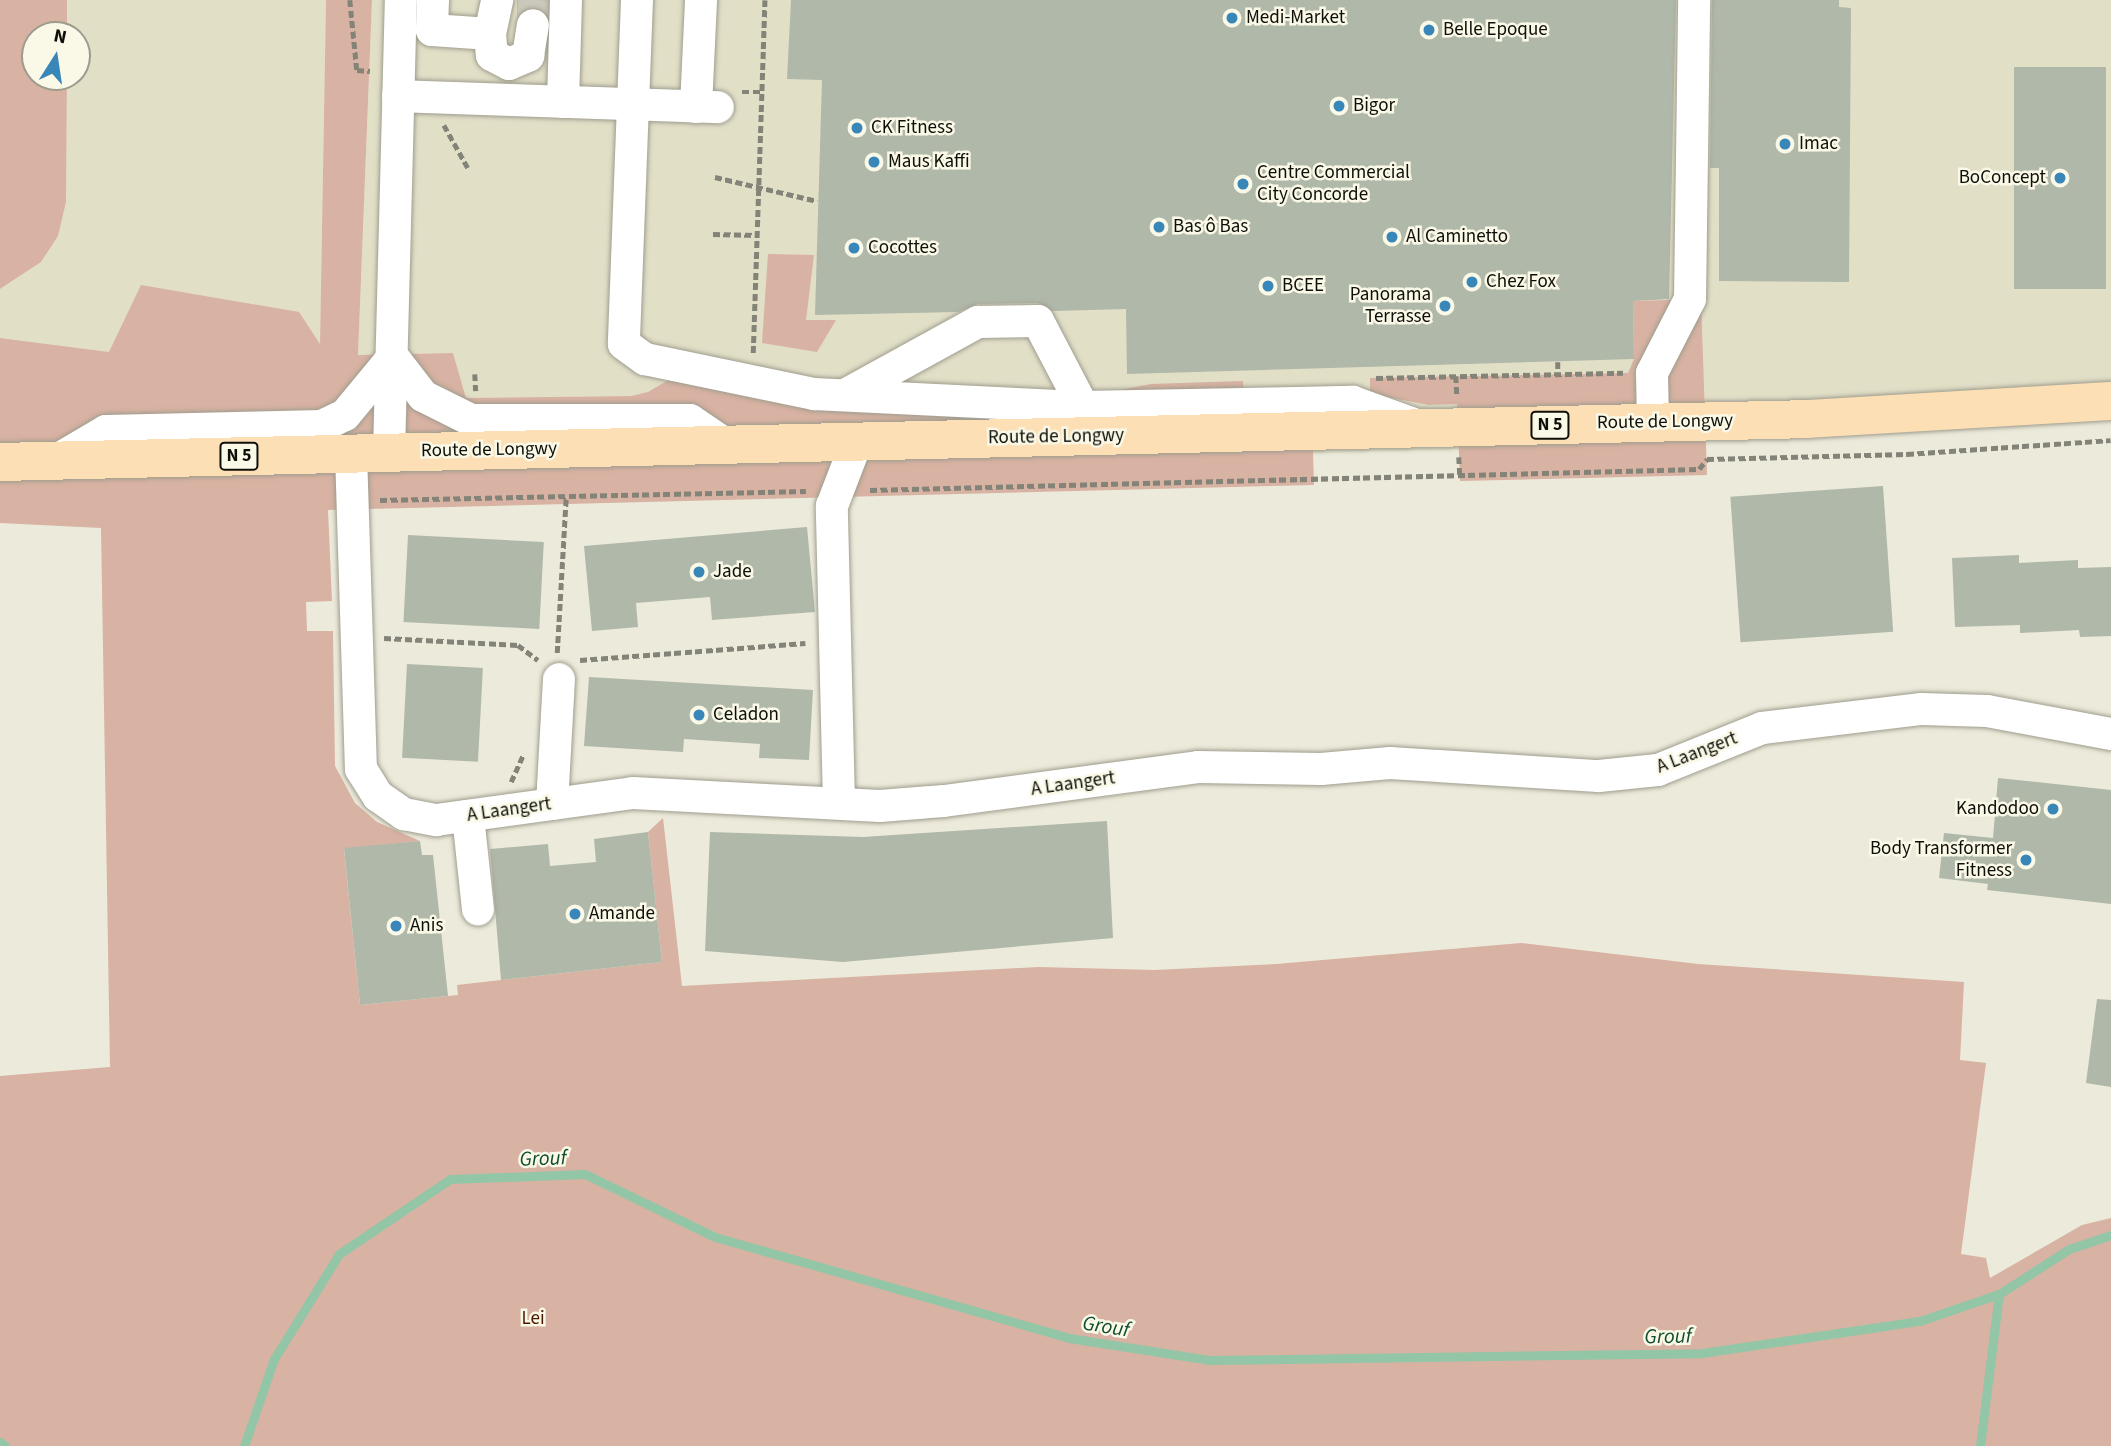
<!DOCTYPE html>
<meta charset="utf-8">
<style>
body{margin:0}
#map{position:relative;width:2111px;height:1446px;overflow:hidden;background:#eceada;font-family:"Source Sans 3",sans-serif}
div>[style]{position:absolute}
.built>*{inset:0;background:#e2dfc7}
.green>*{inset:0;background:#d8b2a2}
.stream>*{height:9px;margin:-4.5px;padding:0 4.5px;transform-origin:4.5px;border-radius:4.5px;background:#93c6a7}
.building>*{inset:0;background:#b0b8a9;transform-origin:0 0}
.minor-tunnel>*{height:32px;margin-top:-16px;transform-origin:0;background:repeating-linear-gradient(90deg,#cbc9bb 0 32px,transparent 0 48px)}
.path>*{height:4.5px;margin-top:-2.25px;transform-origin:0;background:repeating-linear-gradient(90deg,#848378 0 7px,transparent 0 10.5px)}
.roads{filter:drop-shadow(0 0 2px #9f9d8e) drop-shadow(0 0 2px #9f9d8e)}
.minor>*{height:32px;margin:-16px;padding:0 16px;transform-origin:16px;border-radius:16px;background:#fff}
.major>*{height:38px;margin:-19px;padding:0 19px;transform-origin:19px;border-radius:19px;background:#fddfb6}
.dots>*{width:19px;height:19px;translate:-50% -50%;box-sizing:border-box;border:4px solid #faf8e7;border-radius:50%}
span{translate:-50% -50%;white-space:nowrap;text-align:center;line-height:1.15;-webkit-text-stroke:5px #faf8e7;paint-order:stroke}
.shield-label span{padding:2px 5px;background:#faf8e7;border:2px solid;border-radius:5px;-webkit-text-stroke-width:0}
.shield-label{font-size:18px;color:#0f0f09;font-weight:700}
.poi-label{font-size:19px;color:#0f0f09}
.left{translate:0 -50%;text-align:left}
.right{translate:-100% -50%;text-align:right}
.street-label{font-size:19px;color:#0f0f09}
.park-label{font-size:19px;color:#481900}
.water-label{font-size:21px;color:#0e4d2f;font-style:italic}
.north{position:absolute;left:21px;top:21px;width:70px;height:70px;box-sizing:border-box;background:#faf8e7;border:2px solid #9c9b8e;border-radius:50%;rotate:12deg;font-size:19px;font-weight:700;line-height:28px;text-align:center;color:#0f0f09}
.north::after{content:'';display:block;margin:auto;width:24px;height:32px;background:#3986b9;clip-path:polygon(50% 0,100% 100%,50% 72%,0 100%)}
</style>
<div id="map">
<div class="built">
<div style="clip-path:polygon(67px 0,326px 0,320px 346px,109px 352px,0 338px,0 289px,41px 262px,58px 236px,66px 202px,67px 77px,77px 77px,77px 35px,67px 35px)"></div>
<div style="clip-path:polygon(372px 0,2111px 0,2111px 401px,1458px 427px,1459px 449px,1313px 453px,1313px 431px,961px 439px,961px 402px,687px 369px,647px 393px,631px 396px,466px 398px,453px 353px,358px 355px)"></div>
</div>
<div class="green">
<div style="clip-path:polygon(0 0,67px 0,67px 35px,35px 35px,35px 77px,67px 77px,66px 202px,58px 236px,41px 262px,0 289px)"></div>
<div style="clip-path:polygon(326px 0,372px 0,358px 355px,453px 353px,466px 398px,631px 396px,648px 392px,687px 369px,961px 401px,961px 439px,1313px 430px,1313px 453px,1314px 485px,328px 510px,332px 601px,306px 602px,307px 631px,333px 631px,335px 766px,355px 803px,377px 822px,420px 841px,344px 849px,360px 1005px,458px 995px,457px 985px,662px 962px,648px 832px,663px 818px,682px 986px,1038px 967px,1155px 970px,1276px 964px,1521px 943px,1698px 964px,1964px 982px,1960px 1060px,1986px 1063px,1961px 1254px,1986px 1258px,1990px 1278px,2082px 1225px,2111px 1218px,2111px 1446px,0 1446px,0 1076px,110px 1067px,101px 528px,0 523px,0 338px,109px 352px,141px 285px,299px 312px,320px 344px)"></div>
<div style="clip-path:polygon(768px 254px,814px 255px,806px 320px,836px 320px,817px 352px,762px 343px)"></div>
<div style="clip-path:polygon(1701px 299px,1707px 475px,1460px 481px,1457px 404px,1429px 405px,1370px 394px,1370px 378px,1628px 373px,1634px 359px,1633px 301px)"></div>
<div style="clip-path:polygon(1243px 381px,1244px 397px,1115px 400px,1115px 391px,1151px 384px)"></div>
</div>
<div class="stream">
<div style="left:0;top:1442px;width:6px;rotate:39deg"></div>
<div style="left:244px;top:1446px;width:92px;rotate:-71deg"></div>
<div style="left:274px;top:1359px;width:123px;rotate:-58.2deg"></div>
<div style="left:339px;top:1254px;width:134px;rotate:-34deg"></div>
<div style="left:450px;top:1179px;width:135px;rotate:-2.1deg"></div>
<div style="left:585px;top:1174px;width:144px;rotate:25.9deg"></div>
<div style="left:715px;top:1237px;width:368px;rotate:15.9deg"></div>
<div style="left:1069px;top:1338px;width:143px;rotate:8.9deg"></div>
<div style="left:1210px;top:1360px;width:492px;rotate:-0.8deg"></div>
<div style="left:1702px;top:1353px;width:220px;rotate:-8.4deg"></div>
<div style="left:1920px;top:1321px;width:83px;rotate:-18.9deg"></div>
<div style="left:1999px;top:1294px;width:83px;rotate:-32.7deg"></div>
<div style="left:2069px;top:1249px;width:44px;rotate:-18.4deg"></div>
<div style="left:1980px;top:1446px;width:153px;rotate:-82.9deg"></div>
</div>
<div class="building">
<div style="clip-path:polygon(517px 0,548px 0,547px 14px,535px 7px,517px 17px)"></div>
<div style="clip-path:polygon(791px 0,1676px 0,1669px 299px,1633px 301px,1634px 359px,1127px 374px,1126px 309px,1053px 311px,1038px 303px,978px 304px,958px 312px,815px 315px,822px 80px,787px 79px)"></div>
<div style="clip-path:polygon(1712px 0,1839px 0,1839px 7px,1851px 8px,1849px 282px,1719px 281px,1719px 168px,1710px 168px)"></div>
<div style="left:2014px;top:67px;width:92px;height:222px"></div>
<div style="left:1883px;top:486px;width:146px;height:153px;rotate:86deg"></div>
<div style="clip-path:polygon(807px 527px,815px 612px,712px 620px,710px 597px,636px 603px,638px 627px,592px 631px,584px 546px)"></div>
<div style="left:408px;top:535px;width:136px;height:87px;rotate:3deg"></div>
<div style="clip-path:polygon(2019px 555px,2019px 563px,2078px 560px,2078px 568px,2111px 567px,2111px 636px,2080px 637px,2079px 630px,2020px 633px,2020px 625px,1955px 627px,1952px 558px)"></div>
<div style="left:407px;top:664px;width:76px;height:94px;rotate:3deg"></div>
<div style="clip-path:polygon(589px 677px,813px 690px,809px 760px,759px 758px,760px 744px,684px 739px,683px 752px,584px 746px)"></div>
<div style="clip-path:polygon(1998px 778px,2111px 790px,2111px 904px,1987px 890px,1988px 884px,1939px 878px,1944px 833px,1993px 838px)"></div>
<div style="clip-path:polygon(1107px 821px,1113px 938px,843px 962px,705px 951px,710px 832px,863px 837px)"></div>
<div style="clip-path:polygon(648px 832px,662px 962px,501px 980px,490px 849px,548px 844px,550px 866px,596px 862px,594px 839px)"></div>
<div style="clip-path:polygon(420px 841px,422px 855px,433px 855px,448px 996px,360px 1005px,344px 848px)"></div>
<div style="clip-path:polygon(2097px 999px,2111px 1000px,2111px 1087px,2086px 1083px)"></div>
</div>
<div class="minor-tunnel">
<div style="left:533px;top:25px;width:25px;rotate:-88deg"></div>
</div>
<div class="path">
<div style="left:350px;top:0;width:70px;rotate:84.3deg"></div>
<div style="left:357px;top:70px;width:13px;rotate:4deg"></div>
<div style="left:742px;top:92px;width:20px"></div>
<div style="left:444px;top:125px;width:49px;rotate:60.8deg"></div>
<div style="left:715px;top:177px;width:105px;rotate:13.2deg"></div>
<div style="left:713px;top:234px;width:44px;rotate:1.3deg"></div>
<div style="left:753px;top:353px;width:353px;rotate:-88.1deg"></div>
<div style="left:1558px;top:362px;width:12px;rotate:90deg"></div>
<div style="left:475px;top:374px;width:17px;rotate:87deg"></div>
<div style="left:1456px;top:376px;width:20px;rotate:87deg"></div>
<div style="left:1376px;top:378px;width:247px;rotate:-1.2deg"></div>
<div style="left:1459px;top:457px;width:18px;rotate:87deg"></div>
<div style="left:870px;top:490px;width:829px;rotate:-1.45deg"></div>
<div style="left:1699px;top:469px;width:13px;rotate:-51deg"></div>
<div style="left:1707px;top:459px;width:200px;rotate:-1.4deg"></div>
<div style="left:1907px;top:454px;width:204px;rotate:-3.9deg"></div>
<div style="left:380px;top:500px;width:426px;rotate:-1.2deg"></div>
<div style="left:384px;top:638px;width:134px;rotate:3deg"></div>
<div style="left:518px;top:645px;width:25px;rotate:37deg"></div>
<div style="left:557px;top:653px;width:157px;rotate:-86.7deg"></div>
<div style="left:580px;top:660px;width:226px;rotate:-4.3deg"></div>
<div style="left:511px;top:782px;width:30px;rotate:-66deg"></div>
</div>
<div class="roads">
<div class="minor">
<div style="left:433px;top:0;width:30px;rotate:92deg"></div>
<div style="left:432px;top:30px;width:58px;rotate:3.9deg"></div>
<div style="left:490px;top:34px;width:35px;rotate:-78deg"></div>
<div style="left:637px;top:0;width:344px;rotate:92.2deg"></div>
<div style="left:624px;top:344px;width:26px;rotate:36deg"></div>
<div style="left:645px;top:359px;width:173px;rotate:11.7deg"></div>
<div style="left:814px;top:394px;width:269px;rotate:2.8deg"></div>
<div style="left:1083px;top:407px;width:270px;rotate:-1.1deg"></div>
<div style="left:1353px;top:402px;width:68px;rotate:19.8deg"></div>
<div style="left:490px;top:34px;width:21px;rotate:85deg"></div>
<div style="left:492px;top:55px;width:19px;rotate:28deg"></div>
<div style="left:509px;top:64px;width:21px;rotate:-23deg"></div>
<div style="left:528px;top:56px;width:31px;rotate:-81deg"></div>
<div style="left:398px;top:96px;width:320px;rotate:2deg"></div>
<div style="left:563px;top:102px;width:102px;rotate:-88.3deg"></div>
<div style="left:696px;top:107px;width:107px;rotate:-87.3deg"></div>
<div style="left:393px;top:357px;width:49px;rotate:52.4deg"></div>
<div style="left:423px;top:396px;width:54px;rotate:26.6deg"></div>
<div style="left:471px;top:420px;width:219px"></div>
<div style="left:690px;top:420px;width:45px;rotate:34deg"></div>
<div style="left:845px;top:395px;width:152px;rotate:-28.8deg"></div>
<div style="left:978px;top:322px;width:60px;rotate:-1deg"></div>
<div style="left:1038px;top:321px;width:97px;rotate:62.4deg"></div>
<div style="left:1653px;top:422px;width:49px;rotate:-91.2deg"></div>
<div style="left:1652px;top:373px;width:83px;rotate:-62.8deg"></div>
<div style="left:1690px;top:299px;width:299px;rotate:-89.2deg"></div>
<div style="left:351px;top:453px;width:316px;rotate:88.2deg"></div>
<div style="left:361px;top:769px;width:32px;rotate:58deg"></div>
<div style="left:378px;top:796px;width:32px;rotate:35deg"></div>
<div style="left:404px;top:814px;width:33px;rotate:11deg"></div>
<div style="left:436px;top:820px;width:199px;rotate:-7.8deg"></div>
<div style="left:633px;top:793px;width:247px;rotate:3deg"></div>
<div style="left:880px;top:806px;width:64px;rotate:-4.5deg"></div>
<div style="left:944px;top:801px;width:256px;rotate:-7.6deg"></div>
<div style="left:1198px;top:767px;width:123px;rotate:0.9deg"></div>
<div style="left:1321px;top:769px;width:69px;rotate:-5deg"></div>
<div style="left:1390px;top:763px;width:209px;rotate:3.6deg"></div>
<div style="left:1599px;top:776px;width:59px;rotate:-5.8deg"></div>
<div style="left:1658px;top:770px;width:112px;rotate:-22deg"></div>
<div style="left:1762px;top:728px;width:161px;rotate:-6.8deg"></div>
<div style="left:1922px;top:709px;width:65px;rotate:1.8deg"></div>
<div style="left:1987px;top:711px;width:126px;rotate:10.5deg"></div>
<div style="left:389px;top:453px;width:453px;rotate:-88.5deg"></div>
<div style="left:55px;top:461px;width:59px;rotate:-30.5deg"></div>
<div style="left:106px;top:431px;width:216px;rotate:-1.3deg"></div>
<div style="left:322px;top:426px;width:25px;rotate:-26deg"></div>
<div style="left:345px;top:415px;width:75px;rotate:-50.4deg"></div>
<div style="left:839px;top:803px;width:297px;rotate:-91.4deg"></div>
<div style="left:832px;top:506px;width:70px;rotate:-69deg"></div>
<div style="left:552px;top:804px;width:125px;rotate:-86.8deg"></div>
<div style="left:468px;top:816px;width:94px;rotate:83.9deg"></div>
</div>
<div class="major">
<div style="left:0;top:462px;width:1808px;rotate:-1.36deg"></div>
<div style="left:1807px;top:419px;width:305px;rotate:-3.4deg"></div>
</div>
</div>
<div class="dots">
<div style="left:1232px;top:18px;background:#3986b9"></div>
<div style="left:1429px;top:30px;background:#3986b9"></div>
<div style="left:1339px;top:106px;background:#3986b9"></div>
<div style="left:857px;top:128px;background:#3986b9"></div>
<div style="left:1785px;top:144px;background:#3986b9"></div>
<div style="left:874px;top:162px;background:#3986b9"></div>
<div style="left:2060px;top:178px;background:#3986b9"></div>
<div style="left:1243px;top:184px;background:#3986b9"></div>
<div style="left:1159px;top:227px;background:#3986b9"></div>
<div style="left:1392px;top:237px;background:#3986b9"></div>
<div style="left:854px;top:248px;background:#3986b9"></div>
<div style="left:1472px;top:282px;background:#3986b9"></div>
<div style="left:1268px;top:286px;background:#3986b9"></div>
<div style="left:1445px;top:306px;background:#3986b9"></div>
<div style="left:699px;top:572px;background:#3986b9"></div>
<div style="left:699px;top:715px;background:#3986b9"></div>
<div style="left:2053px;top:809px;background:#3986b9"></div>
<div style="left:2026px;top:860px;background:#3986b9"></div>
<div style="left:575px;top:914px;background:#3986b9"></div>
<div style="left:396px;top:926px;background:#3986b9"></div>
</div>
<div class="shield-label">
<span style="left:1550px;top:425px">N 5</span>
<span style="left:239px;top:456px">N 5</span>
</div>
<div class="poi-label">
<span class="left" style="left:1246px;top:18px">Medi-Market</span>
<span class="left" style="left:1443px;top:30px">Belle Epoque</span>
<span class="left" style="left:1353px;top:106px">Bigor</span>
<span class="left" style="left:871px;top:128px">CK Fitness</span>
<span class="left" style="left:1799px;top:144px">Imac</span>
<span class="left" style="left:888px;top:162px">Maus Kaffi</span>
<span class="left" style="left:1257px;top:184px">Centre Commercial<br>City Concorde</span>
<span class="right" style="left:2046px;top:178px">BoConcept</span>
<span class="left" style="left:1173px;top:227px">Bas ô Bas</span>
<span class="left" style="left:1406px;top:237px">Al Caminetto</span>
<span class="left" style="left:868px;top:248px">Cocottes</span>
<span class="left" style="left:1486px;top:282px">Chez Fox</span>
<span class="left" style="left:1282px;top:286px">BCEE</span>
<span class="right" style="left:1431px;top:306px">Panorama<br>Terrasse</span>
<span class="left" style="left:713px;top:572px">Jade</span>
<span class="left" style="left:713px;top:715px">Celadon</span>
<span class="right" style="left:2039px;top:809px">Kandodoo</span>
<span class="right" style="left:2012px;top:860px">Body Transformer<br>Fitness</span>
<span class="left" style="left:589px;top:914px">Amande</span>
<span class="left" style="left:410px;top:926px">Anis</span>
</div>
<div class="street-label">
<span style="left:1665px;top:422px;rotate:-1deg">Route de Longwy</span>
<span style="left:1056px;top:437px;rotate:-1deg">Route de Longwy</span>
<span style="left:489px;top:450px;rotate:-1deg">Route de Longwy</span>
<span style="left:1697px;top:753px;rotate:-21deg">A Laangert</span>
<span style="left:1073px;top:784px;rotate:-8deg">A Laangert</span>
<span style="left:509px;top:810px;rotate:-8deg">A Laangert</span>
</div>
<div class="park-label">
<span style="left:533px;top:1319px">Lei</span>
</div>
<div class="water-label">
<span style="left:543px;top:1158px;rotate:-2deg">Grouf</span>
<span style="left:1106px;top:1326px;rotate:9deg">Grouf</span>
<span style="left:1668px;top:1336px;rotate:-1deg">Grouf</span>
</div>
<div class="north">N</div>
</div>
